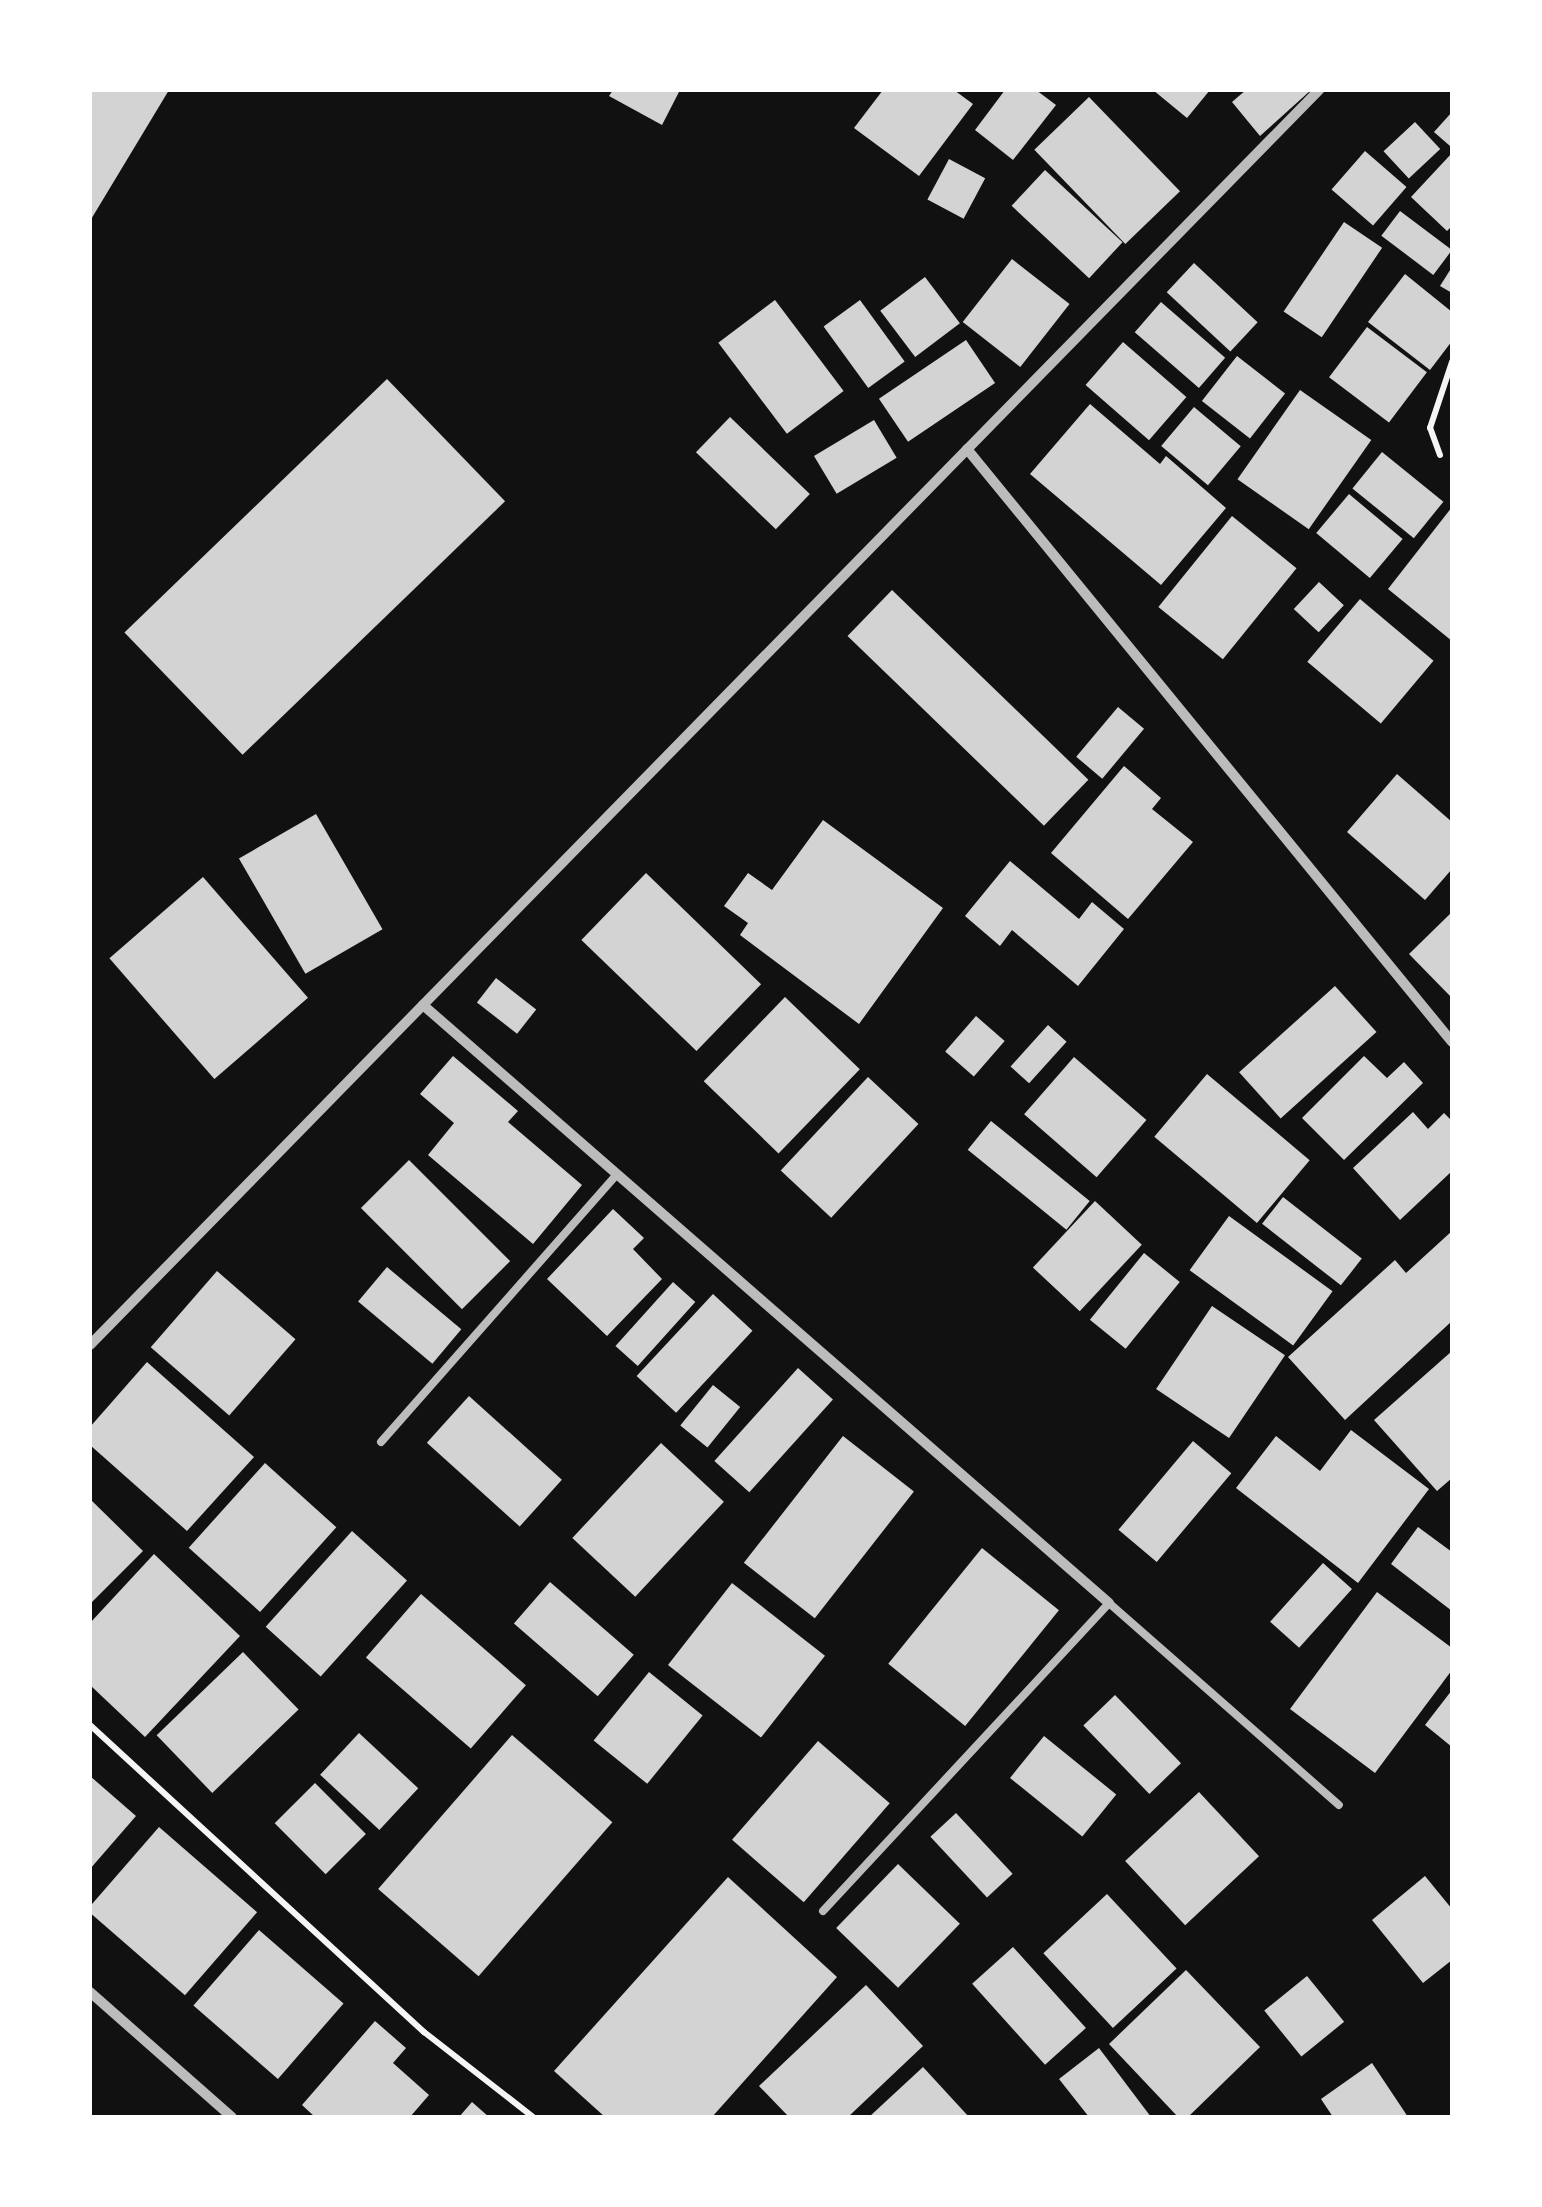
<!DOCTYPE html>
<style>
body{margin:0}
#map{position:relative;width:1542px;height:2207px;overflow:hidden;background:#111;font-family:"PT Sans",sans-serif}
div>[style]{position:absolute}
.building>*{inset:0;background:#d3d3d3;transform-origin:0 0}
.path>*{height:6px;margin:-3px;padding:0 3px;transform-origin:3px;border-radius:3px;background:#f5f5f5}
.service>*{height:8px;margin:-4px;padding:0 4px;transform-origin:4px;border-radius:4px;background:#bcbcbc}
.minor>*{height:10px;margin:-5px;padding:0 5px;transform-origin:5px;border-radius:5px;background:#bcbcbc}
span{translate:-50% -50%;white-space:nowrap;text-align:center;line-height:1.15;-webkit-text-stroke:8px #fff;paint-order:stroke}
.frame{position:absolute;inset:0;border:92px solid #fff;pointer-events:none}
</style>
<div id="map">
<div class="building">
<div style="clip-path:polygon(90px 90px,169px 90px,90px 221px)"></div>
<div style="clip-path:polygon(613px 90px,680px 90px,662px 125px,609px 96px)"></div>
<div style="clip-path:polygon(883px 90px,954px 90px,973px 104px,919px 176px,854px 128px)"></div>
<div style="clip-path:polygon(1005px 90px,1036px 90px,1056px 105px,1013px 160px,975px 130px)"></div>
<div style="clip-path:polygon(1153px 90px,1210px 90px,1187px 118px)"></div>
<div style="clip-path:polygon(1246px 90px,1311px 90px,1260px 136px,1232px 102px)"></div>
<div style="left:1089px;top:97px;width:131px;height:76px;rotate:46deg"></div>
<div style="clip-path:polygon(1452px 112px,1452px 144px,1450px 146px,1434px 132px)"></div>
<div style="left:1415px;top:122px;width:37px;height:43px;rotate:47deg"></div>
<div style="left:1365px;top:151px;width:55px;height:51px;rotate:41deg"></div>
<div style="clip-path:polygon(1452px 153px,1452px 226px,1447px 231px,1411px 197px)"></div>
<div style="left:949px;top:159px;width:41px;height:46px;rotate:28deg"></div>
<div style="left:1045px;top:170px;width:106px;height:49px;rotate:43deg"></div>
<div style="left:1400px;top:211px;width:65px;height:31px;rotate:37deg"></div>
<div style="left:1344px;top:222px;width:46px;height:108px;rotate:34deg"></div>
<div style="left:1012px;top:259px;width:73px;height:80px;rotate:38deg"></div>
<div style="left:1194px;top:263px;width:87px;height:40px;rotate:43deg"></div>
<div style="clip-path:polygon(1452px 267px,1452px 293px,1440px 286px)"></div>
<div style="clip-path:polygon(1405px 274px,1452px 312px,1452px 341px,1430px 370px,1368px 322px)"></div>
<div style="left:925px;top:277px;width:58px;height:56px;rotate:53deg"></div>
<div style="left:775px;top:300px;width:114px;height:71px;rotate:53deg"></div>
<div style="left:860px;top:300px;width:76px;height:45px;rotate:54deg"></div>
<div style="left:1161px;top:302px;width:85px;height:40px;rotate:41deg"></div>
<div style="left:1367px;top:327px;width:75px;height:63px;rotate:37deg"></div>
<div style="left:966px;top:340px;width:52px;height:105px;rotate:56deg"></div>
<div style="left:1123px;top:342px;width:84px;height:57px;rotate:41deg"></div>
<div style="left:1237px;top:356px;width:61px;height:57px;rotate:38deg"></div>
<div style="left:387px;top:379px;width:170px;height:365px;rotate:46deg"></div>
<div style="left:1300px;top:390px;width:87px;height:109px;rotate:35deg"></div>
<div style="clip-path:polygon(1090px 404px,1160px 464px,1166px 456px,1226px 508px,1161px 585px,1030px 474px)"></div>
<div style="left:1194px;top:407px;width:61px;height:51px;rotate:40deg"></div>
<div style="left:730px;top:417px;width:111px;height:49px;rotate:44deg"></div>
<div style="left:874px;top:420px;width:44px;height:70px;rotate:59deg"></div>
<div style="left:1382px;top:452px;width:79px;height:47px;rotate:39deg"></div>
<div style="left:1349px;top:494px;width:70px;height:51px;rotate:40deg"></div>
<div style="clip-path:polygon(1452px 507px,1452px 641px,1388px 589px)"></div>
<div style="left:1232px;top:516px;width:83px;height:117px;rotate:39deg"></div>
<div style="left:1319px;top:582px;width:34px;height:37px;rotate:43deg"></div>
<div style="left:892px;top:590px;width:273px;height:64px;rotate:44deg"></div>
<div style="left:1360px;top:599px;width:96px;height:82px;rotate:40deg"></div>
<div style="left:1118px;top:707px;width:34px;height:65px;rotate:40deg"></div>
<div style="clip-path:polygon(1124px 766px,1161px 798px,1152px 809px,1193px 842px,1128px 919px,1051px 853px)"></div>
<div style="clip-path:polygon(1397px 774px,1452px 822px,1452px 869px,1425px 900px,1347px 832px)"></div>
<div style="left:316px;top:814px;width:133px;height:89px;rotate:60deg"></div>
<div style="clip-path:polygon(823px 820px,943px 908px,859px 1024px,740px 935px,748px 923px,724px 906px,748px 873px,772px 890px)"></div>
<div style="clip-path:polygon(1010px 861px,1079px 919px,1092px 902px,1124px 929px,1078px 986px,1012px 930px,1000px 946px,965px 916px)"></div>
<div style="left:646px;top:873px;width:160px;height:93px;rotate:44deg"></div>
<div style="left:203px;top:877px;width:160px;height:124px;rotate:49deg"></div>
<div style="clip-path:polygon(1452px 912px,1452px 998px,1409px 954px)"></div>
<div style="left:496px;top:978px;width:51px;height:31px;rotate:38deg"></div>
<div style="left:1335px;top:986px;width:62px;height:129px;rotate:48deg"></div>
<div style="left:785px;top:997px;width:104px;height:117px;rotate:44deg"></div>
<div style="left:976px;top:1016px;width:38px;height:47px;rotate:41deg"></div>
<div style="left:1048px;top:1025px;width:25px;height:56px;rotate:42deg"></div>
<div style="clip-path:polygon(453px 1056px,518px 1111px,508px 1122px,582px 1185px,533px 1244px,428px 1155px,454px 1123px,420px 1094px)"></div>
<div style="clip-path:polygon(1364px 1056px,1387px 1078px,1404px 1062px,1423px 1083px,1344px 1160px,1302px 1118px)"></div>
<div style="left:1074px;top:1057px;width:96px;height:76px;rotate:41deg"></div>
<div style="left:1207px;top:1074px;width:134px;height:82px;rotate:40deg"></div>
<div style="left:868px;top:1077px;width:69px;height:128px;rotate:43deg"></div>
<div style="clip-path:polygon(1413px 1112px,1428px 1129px,1444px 1113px,1452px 1121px,1452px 1171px,1400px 1220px,1353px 1168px)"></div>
<div style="left:991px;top:1121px;width:127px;height:37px;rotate:39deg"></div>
<div style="left:409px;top:1160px;width:143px;height:68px;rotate:45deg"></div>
<div style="left:1283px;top:1197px;width:100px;height:34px;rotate:38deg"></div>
<div style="left:1095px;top:1201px;width:64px;height:91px;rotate:43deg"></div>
<div style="clip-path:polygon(613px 1209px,644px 1238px,633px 1249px,662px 1279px,607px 1336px,547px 1279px)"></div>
<div style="left:1229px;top:1216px;width:128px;height:67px;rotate:36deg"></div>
<div style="clip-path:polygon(1452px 1231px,1452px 1321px,1345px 1420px,1288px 1357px,1395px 1260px,1406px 1273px)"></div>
<div style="left:1144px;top:1253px;width:46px;height:86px;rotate:39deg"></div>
<div style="left:387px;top:1267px;width:97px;height:45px;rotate:40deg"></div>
<div style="left:217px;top:1271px;width:104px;height:101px;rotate:41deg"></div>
<div style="left:673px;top:1282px;width:30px;height:86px;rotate:42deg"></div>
<div style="left:713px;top:1294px;width:54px;height:112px;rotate:43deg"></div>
<div style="left:1212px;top:1306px;width:88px;height:100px;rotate:34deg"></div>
<div style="clip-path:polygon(1452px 1351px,1452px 1478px,1437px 1491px,1374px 1420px)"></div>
<div style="clip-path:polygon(147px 1362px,254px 1457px,187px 1531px,90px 1445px,90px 1427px)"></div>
<div style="left:798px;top:1368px;width:47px;height:125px;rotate:42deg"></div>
<div style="left:713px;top:1385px;width:35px;height:52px;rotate:39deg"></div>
<div style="left:469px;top:1396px;width:125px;height:63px;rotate:42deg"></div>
<div style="clip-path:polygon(1351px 1430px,1429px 1489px,1358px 1583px,1236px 1488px,1276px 1436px,1320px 1471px)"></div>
<div style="left:843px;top:1436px;width:90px;height:161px;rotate:38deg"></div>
<div style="left:1193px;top:1441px;width:50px;height:116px;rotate:40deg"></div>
<div style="left:661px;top:1443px;width:86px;height:130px;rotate:43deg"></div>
<div style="left:265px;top:1463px;width:96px;height:114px;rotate:42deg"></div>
<div style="clip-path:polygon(90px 1499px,143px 1551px,90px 1604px)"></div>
<div style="clip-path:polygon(1418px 1527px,1452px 1552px,1452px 1611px,1391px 1564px)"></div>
<div style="left:352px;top:1531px;width:74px;height:129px;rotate:42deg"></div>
<div style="left:982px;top:1548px;width:99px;height:149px;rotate:39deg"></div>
<div style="clip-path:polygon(154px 1554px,240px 1636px,145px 1737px,90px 1685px,90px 1623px)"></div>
<div style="left:1323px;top:1563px;width:39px;height:79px;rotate:42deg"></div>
<div style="left:550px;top:1582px;width:111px;height:55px;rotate:41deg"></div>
<div style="left:732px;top:1583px;width:118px;height:104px;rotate:38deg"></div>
<div style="clip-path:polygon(1377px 1592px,1452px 1648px,1452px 1670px,1375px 1773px,1290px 1709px)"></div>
<div style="left:421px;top:1594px;width:139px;height:84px;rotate:41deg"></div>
<div style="left:243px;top:1652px;width:80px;height:120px;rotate:46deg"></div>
<div style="left:649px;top:1672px;width:69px;height:88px;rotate:39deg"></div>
<div style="clip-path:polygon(1452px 1690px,1452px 1747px,1425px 1725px)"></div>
<div style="left:1115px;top:1695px;width:95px;height:44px;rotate:46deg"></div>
<div style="left:359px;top:1733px;width:81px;height:57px;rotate:43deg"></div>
<div style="left:512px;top:1735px;width:133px;height:204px;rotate:41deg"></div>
<div style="left:1044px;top:1736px;width:93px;height:54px;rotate:39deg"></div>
<div style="left:818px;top:1741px;width:95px;height:131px;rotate:41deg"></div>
<div style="clip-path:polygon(90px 1776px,136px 1816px,90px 1869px)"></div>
<div style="left:315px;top:1783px;width:72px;height:57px;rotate:45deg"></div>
<div style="left:1199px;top:1792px;width:88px;height:101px;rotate:47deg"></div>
<div style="left:956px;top:1813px;width:83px;height:35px;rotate:47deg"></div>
<div style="left:159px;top:1827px;width:130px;height:110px;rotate:41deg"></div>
<div style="left:898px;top:1864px;width:86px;height:89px;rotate:44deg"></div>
<div style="clip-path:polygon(1425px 1876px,1452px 1909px,1452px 1960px,1423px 1983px,1372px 1920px)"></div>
<div style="clip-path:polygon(728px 1877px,837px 1977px,712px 2117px,605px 2117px,554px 2071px)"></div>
<div style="left:1107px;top:1894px;width:102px;height:87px;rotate:47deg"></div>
<div style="left:259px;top:1930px;width:112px;height:100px;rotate:41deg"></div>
<div style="left:1013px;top:1947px;width:109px;height:55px;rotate:48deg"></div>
<div style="clip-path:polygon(1186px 1970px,1260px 2047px,1188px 2117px,1178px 2117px,1109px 2044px)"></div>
<div style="left:1307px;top:1976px;width:59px;height:55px;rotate:51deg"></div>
<div style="clip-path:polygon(866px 1985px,923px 2046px,848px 2117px,789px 2117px,759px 2086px)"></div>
<div style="clip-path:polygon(375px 2021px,406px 2048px,393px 2063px,429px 2095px,410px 2117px,315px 2117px,302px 2105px)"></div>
<div style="clip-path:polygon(1099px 2048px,1151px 2117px,1089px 2117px,1059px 2079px)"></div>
<div style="clip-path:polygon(1372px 2063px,1408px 2117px,1333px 2117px,1321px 2099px)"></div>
<div style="clip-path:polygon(923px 2067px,969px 2117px,869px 2117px)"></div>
<div style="clip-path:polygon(472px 2102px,489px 2117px,459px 2117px)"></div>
</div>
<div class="path">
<div style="left:1440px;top:455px;width:29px;rotate:-110deg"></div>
<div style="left:1430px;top:428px;width:70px;rotate:-71.6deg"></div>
<div style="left:90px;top:1725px;width:454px;rotate:42.6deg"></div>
<div style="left:424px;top:2032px;width:138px;rotate:37.9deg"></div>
</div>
<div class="service">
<div style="left:381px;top:1442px;width:356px;rotate:-48.6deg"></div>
<div style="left:823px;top:1911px;width:420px;rotate:-47.1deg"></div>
<div style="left:1109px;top:1603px;width:306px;rotate:41.3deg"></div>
</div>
<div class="minor">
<div style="left:967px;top:449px;width:766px;rotate:50.72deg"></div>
<div style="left:423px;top:1005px;width:910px;rotate:41.08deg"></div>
<div style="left:90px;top:1345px;width:1757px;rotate:-45.6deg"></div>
<div style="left:90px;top:1992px;width:189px;rotate:41.4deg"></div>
</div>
<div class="frame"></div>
</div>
